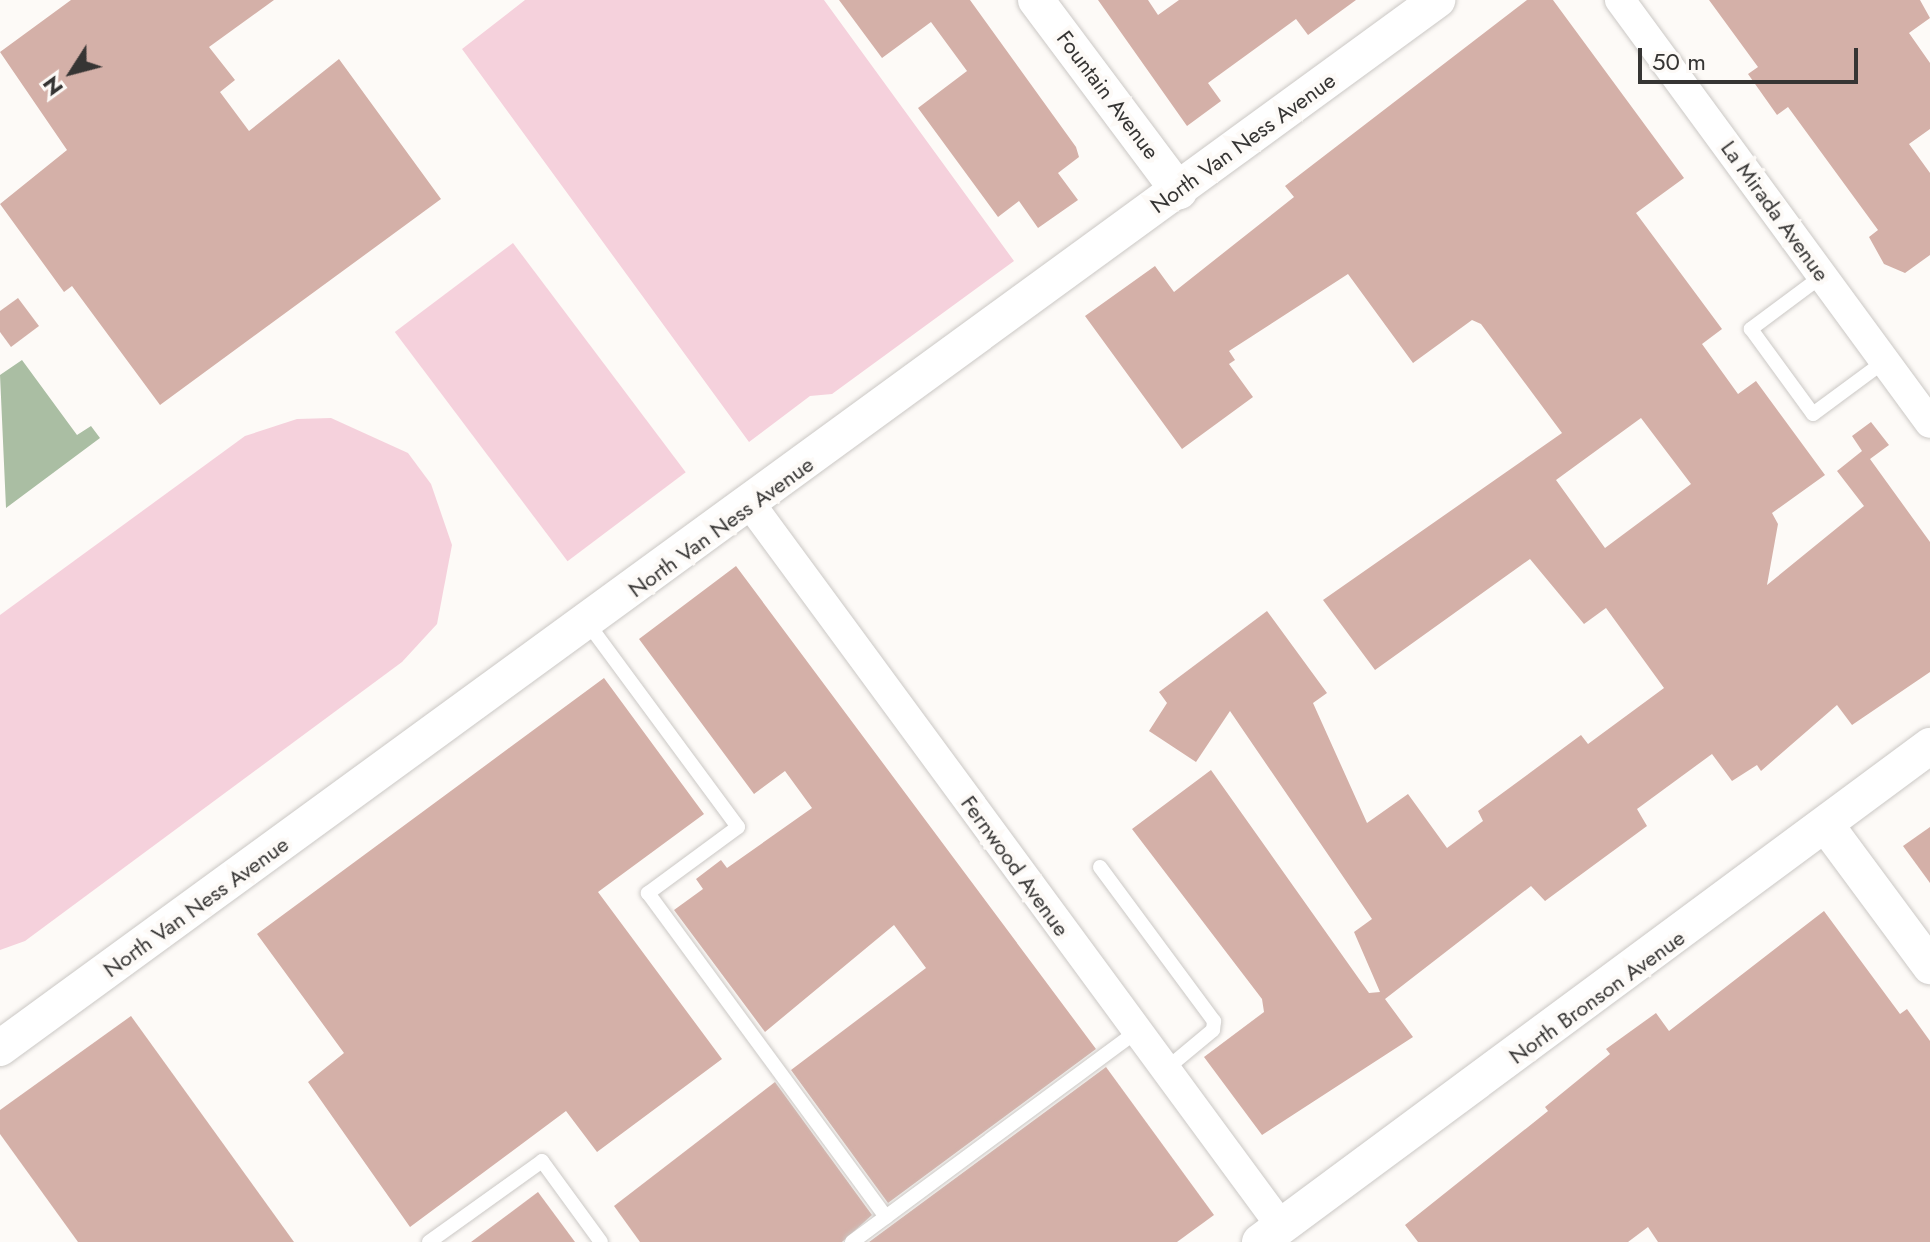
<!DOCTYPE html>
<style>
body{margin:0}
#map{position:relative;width:1930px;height:1242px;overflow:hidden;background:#fdfaf7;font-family:Jost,sans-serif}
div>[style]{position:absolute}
.green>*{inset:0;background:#f5d1dc;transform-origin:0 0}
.water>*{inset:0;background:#aabea3}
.building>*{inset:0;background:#d4b0a8}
.roads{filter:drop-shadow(0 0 2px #cbc8c5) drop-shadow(0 0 2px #cbc8c5)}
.service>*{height:14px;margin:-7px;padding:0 7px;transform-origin:7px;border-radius:7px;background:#fff}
.minor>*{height:30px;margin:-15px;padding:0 15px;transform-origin:15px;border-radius:15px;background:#fff}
.tertiary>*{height:36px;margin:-18px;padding:0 18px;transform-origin:18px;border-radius:18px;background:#fff}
span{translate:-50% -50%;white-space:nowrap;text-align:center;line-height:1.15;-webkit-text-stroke:8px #fdfaf7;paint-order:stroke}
.street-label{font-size:22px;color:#363534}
.north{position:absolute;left:32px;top:32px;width:80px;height:80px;-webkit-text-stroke:6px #fdfaf7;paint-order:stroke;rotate:234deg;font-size:22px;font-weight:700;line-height:32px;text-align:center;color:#363534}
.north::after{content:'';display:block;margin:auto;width:28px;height:36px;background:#363534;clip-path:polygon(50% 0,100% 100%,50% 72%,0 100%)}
.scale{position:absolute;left:1638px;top:48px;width:220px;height:36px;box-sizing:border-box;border:4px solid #363534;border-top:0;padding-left:10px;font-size:24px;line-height:28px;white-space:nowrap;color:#363534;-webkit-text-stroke:6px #fdfaf7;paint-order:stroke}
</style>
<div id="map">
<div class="green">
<div style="clip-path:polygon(525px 0,824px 0,1014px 261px,832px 394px,810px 396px,749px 442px,462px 49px)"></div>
<div style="left:513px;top:243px;width:287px;height:148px;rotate:53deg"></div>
<div style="clip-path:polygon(331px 418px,408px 453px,431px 484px,452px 545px,437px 624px,402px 662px,25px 941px,0 950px,0 615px,245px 436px,297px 419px)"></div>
</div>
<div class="water">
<div style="clip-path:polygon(22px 360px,77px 435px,91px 426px,100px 438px,6px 508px,0 375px)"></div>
</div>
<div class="building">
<div style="clip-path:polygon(71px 0,274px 0,209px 47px,235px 80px,220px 92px,249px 131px,339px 59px,441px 199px,160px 405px,72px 286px,64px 292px,0 204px,67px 150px,0 52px)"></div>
<div style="clip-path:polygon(839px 0,970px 0,1076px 147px,1079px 157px,1058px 173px,1078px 200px,1038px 228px,1019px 201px,998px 217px,918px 108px,967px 71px,931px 22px,882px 58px)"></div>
<div style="clip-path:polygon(1098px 0,1148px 0,1158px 15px,1179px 0,1356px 0,1308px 35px,1296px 19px,1208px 83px,1221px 101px,1187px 126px)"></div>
<div style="clip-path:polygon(evenodd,1527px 0,1553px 0,1684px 178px,1636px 213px,1722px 329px,1702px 344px,1738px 394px,1756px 381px,1825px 475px,1772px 513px,1778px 524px,1767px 585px,1864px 506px,1837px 471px,1862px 451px,1852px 436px,1871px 422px,1889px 445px,1870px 459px,1930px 542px,1930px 672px,1852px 725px,1837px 705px,1761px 771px,1757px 765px,1732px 781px,1712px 754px,1637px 809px,1647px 826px,1545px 901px,1531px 886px,1385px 999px,1413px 1037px,1262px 1135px,1204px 1057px,1264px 1012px,1262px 999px,1132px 829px,1211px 770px,1369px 993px,1380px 992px,1354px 932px,1372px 919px,1230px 711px,1196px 762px,1149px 731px,1167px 703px,1159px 692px,1267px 611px,1327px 693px,1313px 703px,1367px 823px,1408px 794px,1447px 848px,1483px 821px,1478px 811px,1531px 772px,1581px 735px,1588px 744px,1664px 688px,1606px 608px,1584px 624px,1530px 559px,1375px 670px,1323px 600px,1562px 433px,1481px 324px,1472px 320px,1413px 363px,1348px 274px,1229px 351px,1235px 360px,1229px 364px,1253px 397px,1182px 449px,1085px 316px,1155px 266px,1174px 292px,1294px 197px,1285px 186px,1527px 0,1641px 418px,1691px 484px,1605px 548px,1556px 480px,1641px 418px)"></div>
<div style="clip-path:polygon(1709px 0,1920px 0,1930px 18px,1909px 33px,1930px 63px,1930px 129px,1909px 144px,1930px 173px,1930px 255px,1905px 273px,1884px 264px,1869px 237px,1878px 230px,1788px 107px,1777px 115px,1748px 74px,1758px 67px)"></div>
<div style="clip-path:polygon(18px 298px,39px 326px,11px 347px,0 332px,0 311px)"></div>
<div style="clip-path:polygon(736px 566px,1096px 1049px,888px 1203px,791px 1070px,926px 968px,894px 925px,765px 1032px,674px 910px,703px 889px,696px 879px,721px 860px,727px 868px,812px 808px,785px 771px,754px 794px,639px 639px)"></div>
<div style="clip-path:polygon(604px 678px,704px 814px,598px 892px,722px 1059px,597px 1152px,566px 1111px,410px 1227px,308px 1082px,344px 1053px,257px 934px)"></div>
<div style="clip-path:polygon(1930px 827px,1930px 883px,1903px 846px)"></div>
<div style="clip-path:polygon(1824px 911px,1900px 1014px,1907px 1009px,1930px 1041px,1930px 1242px,1658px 1242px,1648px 1227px,1628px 1242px,1418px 1242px,1405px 1225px,1548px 1111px,1545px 1107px,1610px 1054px,1606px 1049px,1656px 1013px,1669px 1031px)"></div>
<div style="clip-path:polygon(131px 1016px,294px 1242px,78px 1242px,0 1134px,0 1110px)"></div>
<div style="clip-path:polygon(1106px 1067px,1214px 1215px,1177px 1242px,869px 1242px)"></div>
<div style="clip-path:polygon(775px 1082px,872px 1215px,842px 1242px,640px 1242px,614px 1206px)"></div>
<div style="clip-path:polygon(538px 1192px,575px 1242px,471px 1242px)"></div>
</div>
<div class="roads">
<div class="service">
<div style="left:1822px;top:276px;width:89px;rotate:143.3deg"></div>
<div style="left:1751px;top:329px;width:105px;rotate:53.9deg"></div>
<div style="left:1813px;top:414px;width:89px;rotate:-36.4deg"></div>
<div style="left:589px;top:625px;width:251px;rotate:53.6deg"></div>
<div style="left:738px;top:827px;width:112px;rotate:143.7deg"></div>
<div style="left:648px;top:893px;width:402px;rotate:53.7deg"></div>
<div style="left:1100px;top:867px;width:192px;rotate:53.5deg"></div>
<div style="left:1214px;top:1021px;width:9px;rotate:96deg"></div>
<div style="left:1213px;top:1030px;width:62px;rotate:140.2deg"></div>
<div style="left:429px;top:1242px;width:139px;rotate:-35.6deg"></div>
<div style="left:542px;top:1161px;width:100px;rotate:53.9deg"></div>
<div style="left:852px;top:1242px;width:353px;rotate:-36.5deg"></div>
</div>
<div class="minor">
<div style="left:1620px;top:0;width:524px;rotate:53.76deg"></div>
<div style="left:751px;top:505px;width:895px;rotate:53.68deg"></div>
</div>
<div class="tertiary">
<div style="left:1036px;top:0;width:239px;rotate:53.2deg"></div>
<div style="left:1828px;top:828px;width:172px;rotate:53.5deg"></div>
<div style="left:0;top:1048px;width:1779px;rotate:-36.1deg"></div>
<div style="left:1260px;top:1242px;width:834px;rotate:-36.51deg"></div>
</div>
</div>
<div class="street-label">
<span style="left:1108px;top:95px;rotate:53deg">Fountain Avenue</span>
<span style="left:1243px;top:143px;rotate:-36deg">North Van Ness Avenue</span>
<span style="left:1775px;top:211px;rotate:54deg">La Mirada Avenue</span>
<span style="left:721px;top:527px;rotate:-36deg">North Van Ness Avenue</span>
<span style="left:1015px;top:866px;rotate:54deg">Fernwood Avenue</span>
<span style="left:196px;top:907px;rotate:-36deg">North Van Ness Avenue</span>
<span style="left:1597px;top:997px;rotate:-36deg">North Bronson Avenue</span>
</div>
<div class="north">N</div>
<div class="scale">50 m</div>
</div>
